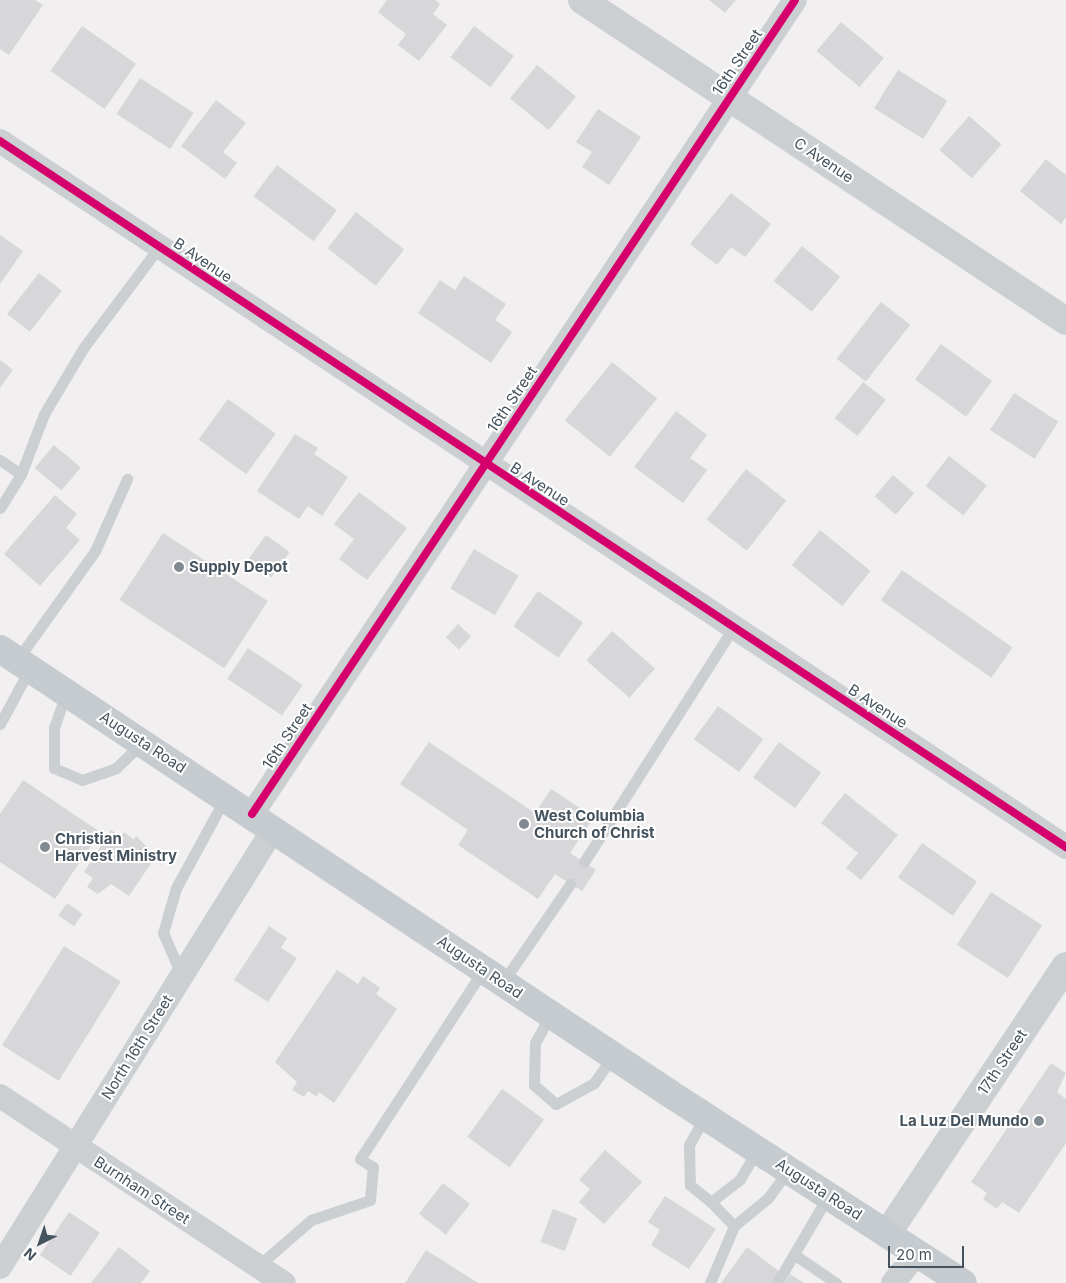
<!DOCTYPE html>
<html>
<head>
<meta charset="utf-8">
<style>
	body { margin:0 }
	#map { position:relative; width:1066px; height:1283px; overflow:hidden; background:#f1efef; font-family:Inter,sans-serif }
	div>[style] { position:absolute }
	.building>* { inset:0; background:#d7d7d9; transform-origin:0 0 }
	.service>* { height:11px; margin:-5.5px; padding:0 5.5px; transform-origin:5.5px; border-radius:5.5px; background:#cbcfd1 }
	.minor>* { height:24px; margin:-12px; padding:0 12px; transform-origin:12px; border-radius:12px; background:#cbcfd1 }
	.tertiary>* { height:28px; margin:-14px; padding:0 14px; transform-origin:14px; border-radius:14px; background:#cbcfd1 }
	.primary>* { height:28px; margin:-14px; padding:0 14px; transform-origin:14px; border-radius:14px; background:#c6cbcf }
	.cycleway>* { height:8px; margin:-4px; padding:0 4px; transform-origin:4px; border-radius:4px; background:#d6006c }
	.dots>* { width:14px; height:14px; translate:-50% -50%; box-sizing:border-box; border:2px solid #fff; border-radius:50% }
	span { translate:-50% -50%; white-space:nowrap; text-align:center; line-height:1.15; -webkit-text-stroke:4px #fff; paint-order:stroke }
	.street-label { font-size:15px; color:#45535e }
	.poi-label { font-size:15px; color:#45535e; font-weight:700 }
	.left { translate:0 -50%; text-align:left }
	.right { translate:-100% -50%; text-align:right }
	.north { position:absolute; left:15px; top:1218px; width:50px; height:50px; -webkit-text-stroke:4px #fff; paint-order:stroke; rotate:221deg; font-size:14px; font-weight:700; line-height:20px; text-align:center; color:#45535e }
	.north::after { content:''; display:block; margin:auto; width:18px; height:22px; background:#45535e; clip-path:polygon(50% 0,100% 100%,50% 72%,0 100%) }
	.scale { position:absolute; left:888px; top:1246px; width:76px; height:22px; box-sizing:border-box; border:2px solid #45535e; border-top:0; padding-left:6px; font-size:15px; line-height:18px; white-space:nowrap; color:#45535e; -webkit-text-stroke:4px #fff; paint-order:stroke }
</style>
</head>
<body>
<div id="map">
	<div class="building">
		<i style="clip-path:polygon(0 0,35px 0,43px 5px,9px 55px,0 49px)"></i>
		<i style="clip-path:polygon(387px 0,435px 0,440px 4px,433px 14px,447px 25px,419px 61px,398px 45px,406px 34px,378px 12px)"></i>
		<i style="clip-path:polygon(709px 0,736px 0,725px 13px)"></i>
		<i style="left:841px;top:22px;width:56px;height:38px;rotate:40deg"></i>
		<i style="left:82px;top:26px;width:66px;height:55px;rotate:35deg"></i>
		<i style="left:474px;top:26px;width:50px;height:39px;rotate:37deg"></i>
		<i style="left:537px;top:65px;width:50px;height:43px;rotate:39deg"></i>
		<i style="left:898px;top:70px;width:58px;height:45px;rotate:32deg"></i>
		<i style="left:140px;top:78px;width:64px;height:43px;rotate:33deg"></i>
		<i style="clip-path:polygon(216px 100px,246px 123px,223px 152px,237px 163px,225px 179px,181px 146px)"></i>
		<i style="clip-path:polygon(598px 109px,641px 137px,609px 185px,582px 167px,592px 152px,576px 142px)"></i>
		<i style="left:969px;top:116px;width:43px;height:45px;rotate:41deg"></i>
		<i style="clip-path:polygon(1046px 159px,1066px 175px,1066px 217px,1061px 224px,1020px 191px)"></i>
		<i style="left:277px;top:165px;width:75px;height:39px;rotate:37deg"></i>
		<i style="clip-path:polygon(731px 193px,771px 224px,745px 257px,731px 247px,717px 265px,690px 244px)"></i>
		<i style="left:356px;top:212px;width:61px;height:46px;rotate:38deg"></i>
		<i style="clip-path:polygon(0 235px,23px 251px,0 284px)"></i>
		<i style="left:802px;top:246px;width:49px;height:45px;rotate:39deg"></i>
		<i style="left:39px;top:273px;width:29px;height:52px;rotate:38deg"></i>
		<i style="clip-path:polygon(464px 276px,506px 304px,495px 320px,512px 332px,491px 363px,418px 313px,440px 280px,455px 290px)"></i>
		<i style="left:881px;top:302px;width:37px;height:72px;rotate:38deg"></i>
		<i style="left:941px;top:344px;width:63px;height:44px;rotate:36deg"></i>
		<i style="clip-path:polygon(0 360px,13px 370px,0 388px)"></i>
		<i style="left:612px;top:362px;width:58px;height:75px;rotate:39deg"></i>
		<i style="left:863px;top:382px;width:29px;height:46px;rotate:38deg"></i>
		<i style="left:1014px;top:393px;width:53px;height:44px;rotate:33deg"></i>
		<i style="left:228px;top:399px;width:59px;height:50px;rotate:36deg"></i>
		<i style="clip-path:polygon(676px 411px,707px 435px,690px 458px,707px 470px,683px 503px,634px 467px)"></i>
		<i style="clip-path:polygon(295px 434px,318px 448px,314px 454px,348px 477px,322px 516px,308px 506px,299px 519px,257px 491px)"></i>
		<i style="left:54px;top:445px;width:35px;height:30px;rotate:40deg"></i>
		<i style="left:949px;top:456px;width:48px;height:38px;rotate:38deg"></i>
		<i style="left:746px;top:469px;width:51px;height:64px;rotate:38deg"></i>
		<i style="left:893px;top:475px;width:28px;height:28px;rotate:41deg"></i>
		<i style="clip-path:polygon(359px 492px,407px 528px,367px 580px,339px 559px,354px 539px,334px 524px)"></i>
		<i style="clip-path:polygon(55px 495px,77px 514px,66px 528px,80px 540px,40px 586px,4px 554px)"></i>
		<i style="left:820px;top:530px;width:65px;height:45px;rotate:39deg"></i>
		<i style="left:163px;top:533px;width:125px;height:80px;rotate:33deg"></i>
		<i style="left:266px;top:535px;width:29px;height:31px;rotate:36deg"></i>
		<i style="left:474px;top:549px;width:52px;height:46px;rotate:31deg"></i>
		<i style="left:902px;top:570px;width:135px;height:37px;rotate:35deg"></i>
		<i style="left:538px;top:591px;width:55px;height:43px;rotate:35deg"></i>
		<i style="left:458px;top:624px;width:18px;height:18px;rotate:43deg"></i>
		<i style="left:612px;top:631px;width:57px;height:39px;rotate:41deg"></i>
		<i style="left:248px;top:648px;width:66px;height:37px;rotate:34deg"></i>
		<i style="left:718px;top:706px;width:56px;height:41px;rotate:36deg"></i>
		<i style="clip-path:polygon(429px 742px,535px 813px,551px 789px,594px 817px,570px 853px,596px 870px,582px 891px,555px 874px,538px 899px,458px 845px,468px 830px,400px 784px)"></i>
		<i style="left:779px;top:742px;width:52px;height:44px;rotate:36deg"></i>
		<i style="clip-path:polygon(23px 780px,100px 832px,55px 899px,0 862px,0 814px)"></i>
		<i style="clip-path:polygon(845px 793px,898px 835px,861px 880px,846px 868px,858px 853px,821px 823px)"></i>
		<i style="clip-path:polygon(111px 830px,121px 837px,124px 832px,134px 840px,136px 836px,156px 856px,129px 896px,111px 884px,98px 894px,87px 887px,93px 878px,84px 872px)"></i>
		<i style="left:922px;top:843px;width:67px;height:42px;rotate:35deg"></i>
		<i style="left:991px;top:892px;width:61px;height:63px;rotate:33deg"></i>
		<i style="left:67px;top:903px;width:19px;height:15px;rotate:35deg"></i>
		<i style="clip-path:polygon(269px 926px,287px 938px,281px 948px,297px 958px,268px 1002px,234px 980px)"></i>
		<i style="left:64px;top:946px;width:67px;height:117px;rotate:32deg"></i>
		<i style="clip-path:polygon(337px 970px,358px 984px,363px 976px,380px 988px,376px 994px,397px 1009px,334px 1103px,319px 1092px,317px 1097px,308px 1091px,304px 1097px,292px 1090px,297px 1082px,275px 1062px)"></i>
		<i style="clip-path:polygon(1051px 1063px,1066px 1073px,1057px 1092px,1066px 1099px,1066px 1143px,1019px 1213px,1002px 1202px,997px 1209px,983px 1199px,987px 1193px,971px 1182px)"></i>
		<i style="left:502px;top:1089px;width:52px;height:59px;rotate:36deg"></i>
		<i style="clip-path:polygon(605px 1150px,642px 1182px,604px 1224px,579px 1202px,590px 1189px,579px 1180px)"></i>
		<i style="left:443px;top:1183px;width:34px;height:39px;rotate:38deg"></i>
		<i style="clip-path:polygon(665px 1196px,716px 1229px,689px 1269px,651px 1245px,660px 1230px,648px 1222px)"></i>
		<i style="left:553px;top:1209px;width:26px;height:35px;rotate:21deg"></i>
		<i style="left:69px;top:1212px;width:37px;height:52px;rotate:34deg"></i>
		<i style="clip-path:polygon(119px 1247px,150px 1271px,141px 1283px,91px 1283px)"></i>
		<i style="clip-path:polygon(747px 1247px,780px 1272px,772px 1283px,721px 1283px)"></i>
		<i style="clip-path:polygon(426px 1250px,478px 1283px,405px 1283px)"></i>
		<i style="clip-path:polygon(790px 1274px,804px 1283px,785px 1283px)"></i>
	</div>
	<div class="service">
		<i style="left:0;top:460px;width:25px;rotate:34deg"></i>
		<i style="left:0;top:508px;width:40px;rotate:-58deg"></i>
		<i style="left:21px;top:474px;width:64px;rotate:-69deg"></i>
		<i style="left:44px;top:414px;width:78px;rotate:-59.2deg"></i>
		<i style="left:84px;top:347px;width:125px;rotate:-53.1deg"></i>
		<i style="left:17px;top:660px;width:134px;rotate:-54.4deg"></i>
		<i style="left:95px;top:551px;width:79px;rotate:-66deg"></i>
		<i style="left:66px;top:693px;width:36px;rotate:109deg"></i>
		<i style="left:54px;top:727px;width:41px;rotate:90deg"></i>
		<i style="left:54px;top:768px;width:30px;rotate:23deg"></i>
		<i style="left:82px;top:780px;width:36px;rotate:-19deg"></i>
		<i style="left:116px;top:768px;width:36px;rotate:-44deg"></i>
		<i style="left:0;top:724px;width:64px;rotate:-61.8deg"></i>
		<i style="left:584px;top:862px;width:277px;rotate:-57.5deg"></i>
		<i style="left:182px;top:976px;width:47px;rotate:-113.8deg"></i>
		<i style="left:163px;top:933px;width:47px;rotate:-73.9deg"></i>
		<i style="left:176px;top:888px;width:102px;rotate:-61.4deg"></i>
		<i style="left:503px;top:982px;width:119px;rotate:-55.6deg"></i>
		<i style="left:551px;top:1014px;width:33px;rotate:119deg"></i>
		<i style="left:535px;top:1043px;width:42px;rotate:91.4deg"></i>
		<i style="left:534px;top:1085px;width:29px;rotate:41deg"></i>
		<i style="left:556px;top:1104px;width:43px;rotate:-28.9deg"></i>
		<i style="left:594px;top:1083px;width:33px;rotate:-55deg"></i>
		<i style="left:705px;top:1116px;width:33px;rotate:119deg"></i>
		<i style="left:689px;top:1145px;width:40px;rotate:88.6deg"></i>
		<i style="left:690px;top:1185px;width:27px;rotate:39deg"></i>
		<i style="left:711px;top:1202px;width:37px;rotate:-38deg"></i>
		<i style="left:740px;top:1179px;width:35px;rotate:-59deg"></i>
		<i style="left:711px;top:1202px;width:33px;rotate:46deg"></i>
		<i style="left:734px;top:1226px;width:44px;rotate:-39.5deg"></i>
		<i style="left:768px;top:1198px;width:36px;rotate:-54deg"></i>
		<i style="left:795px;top:1255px;width:50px;rotate:34.3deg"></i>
		<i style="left:258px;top:1266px;width:70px;rotate:-41deg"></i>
		<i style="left:311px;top:1220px;width:62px;rotate:-18.7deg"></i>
		<i style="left:370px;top:1200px;width:33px;rotate:-85deg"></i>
		<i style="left:373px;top:1167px;width:15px;rotate:-148deg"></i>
		<i style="left:360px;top:1159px;width:227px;rotate:-56.9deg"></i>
		<i style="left:710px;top:1283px;width:62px;rotate:-67.2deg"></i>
		<i style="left:777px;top:1283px;width:101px;rotate:-59.6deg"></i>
	</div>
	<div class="minor">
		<i style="left:0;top:141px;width:1279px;rotate:33.52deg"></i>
		<i style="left:252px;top:814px;width:978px;rotate:-56.29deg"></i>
		<i style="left:0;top:1096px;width:340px;rotate:33.4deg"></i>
		<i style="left:0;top:1267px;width:517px;rotate:-58.03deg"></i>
		<i style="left:893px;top:1283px;width:38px;rotate:-51deg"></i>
	</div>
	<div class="tertiary">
		<i style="left:582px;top:0;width:581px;rotate:33.55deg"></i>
		<i style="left:887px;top:1234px;width:322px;rotate:-56.3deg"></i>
	</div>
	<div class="primary">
		<i style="left:0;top:649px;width:803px;rotate:33.57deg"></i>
		<i style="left:669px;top:1093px;width:350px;rotate:32.9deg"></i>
	</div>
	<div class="cycleway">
		<i style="left:0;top:141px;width:1279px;rotate:33.52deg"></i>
		<i style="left:252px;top:814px;width:978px;rotate:-56.29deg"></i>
	</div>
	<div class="dots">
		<i style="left:179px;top:567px;background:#818a91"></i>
		<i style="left:524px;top:824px;background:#818a91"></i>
		<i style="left:45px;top:847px;background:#818a91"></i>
		<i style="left:1039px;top:1121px;background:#818a91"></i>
	</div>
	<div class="street-label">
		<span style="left:737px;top:62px;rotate:-56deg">16th Street</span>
		<span style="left:824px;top:160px;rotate:34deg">C Avenue</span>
		<span style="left:203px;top:260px;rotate:34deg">B Avenue</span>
		<span style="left:512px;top:399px;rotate:-56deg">16th Street</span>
		<span style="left:540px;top:484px;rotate:33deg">B Avenue</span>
		<span style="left:878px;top:706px;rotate:33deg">B Avenue</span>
		<span style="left:287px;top:736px;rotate:-56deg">16th Street</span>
		<span style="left:143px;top:742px;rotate:33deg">Augusta Road</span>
		<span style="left:480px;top:967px;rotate:34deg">Augusta Road</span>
		<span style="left:137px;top:1047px;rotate:-58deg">North 16th Street</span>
		<span style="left:1002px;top:1062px;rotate:-56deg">17th Street</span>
		<span style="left:819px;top:1189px;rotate:33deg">Augusta Road</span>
		<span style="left:142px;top:1190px;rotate:33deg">Burnham Street</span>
	</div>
	<div class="poi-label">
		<span class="left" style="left:189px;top:567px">Supply Depot</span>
		<span class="left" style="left:534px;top:824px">West Columbia<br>Church of Christ</span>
		<span class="left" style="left:55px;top:847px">Christian<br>Harvest Ministry</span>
		<span class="right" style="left:1029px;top:1121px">La Luz Del Mundo</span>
	</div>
	<div class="north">N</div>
	<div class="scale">20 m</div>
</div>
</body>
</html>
